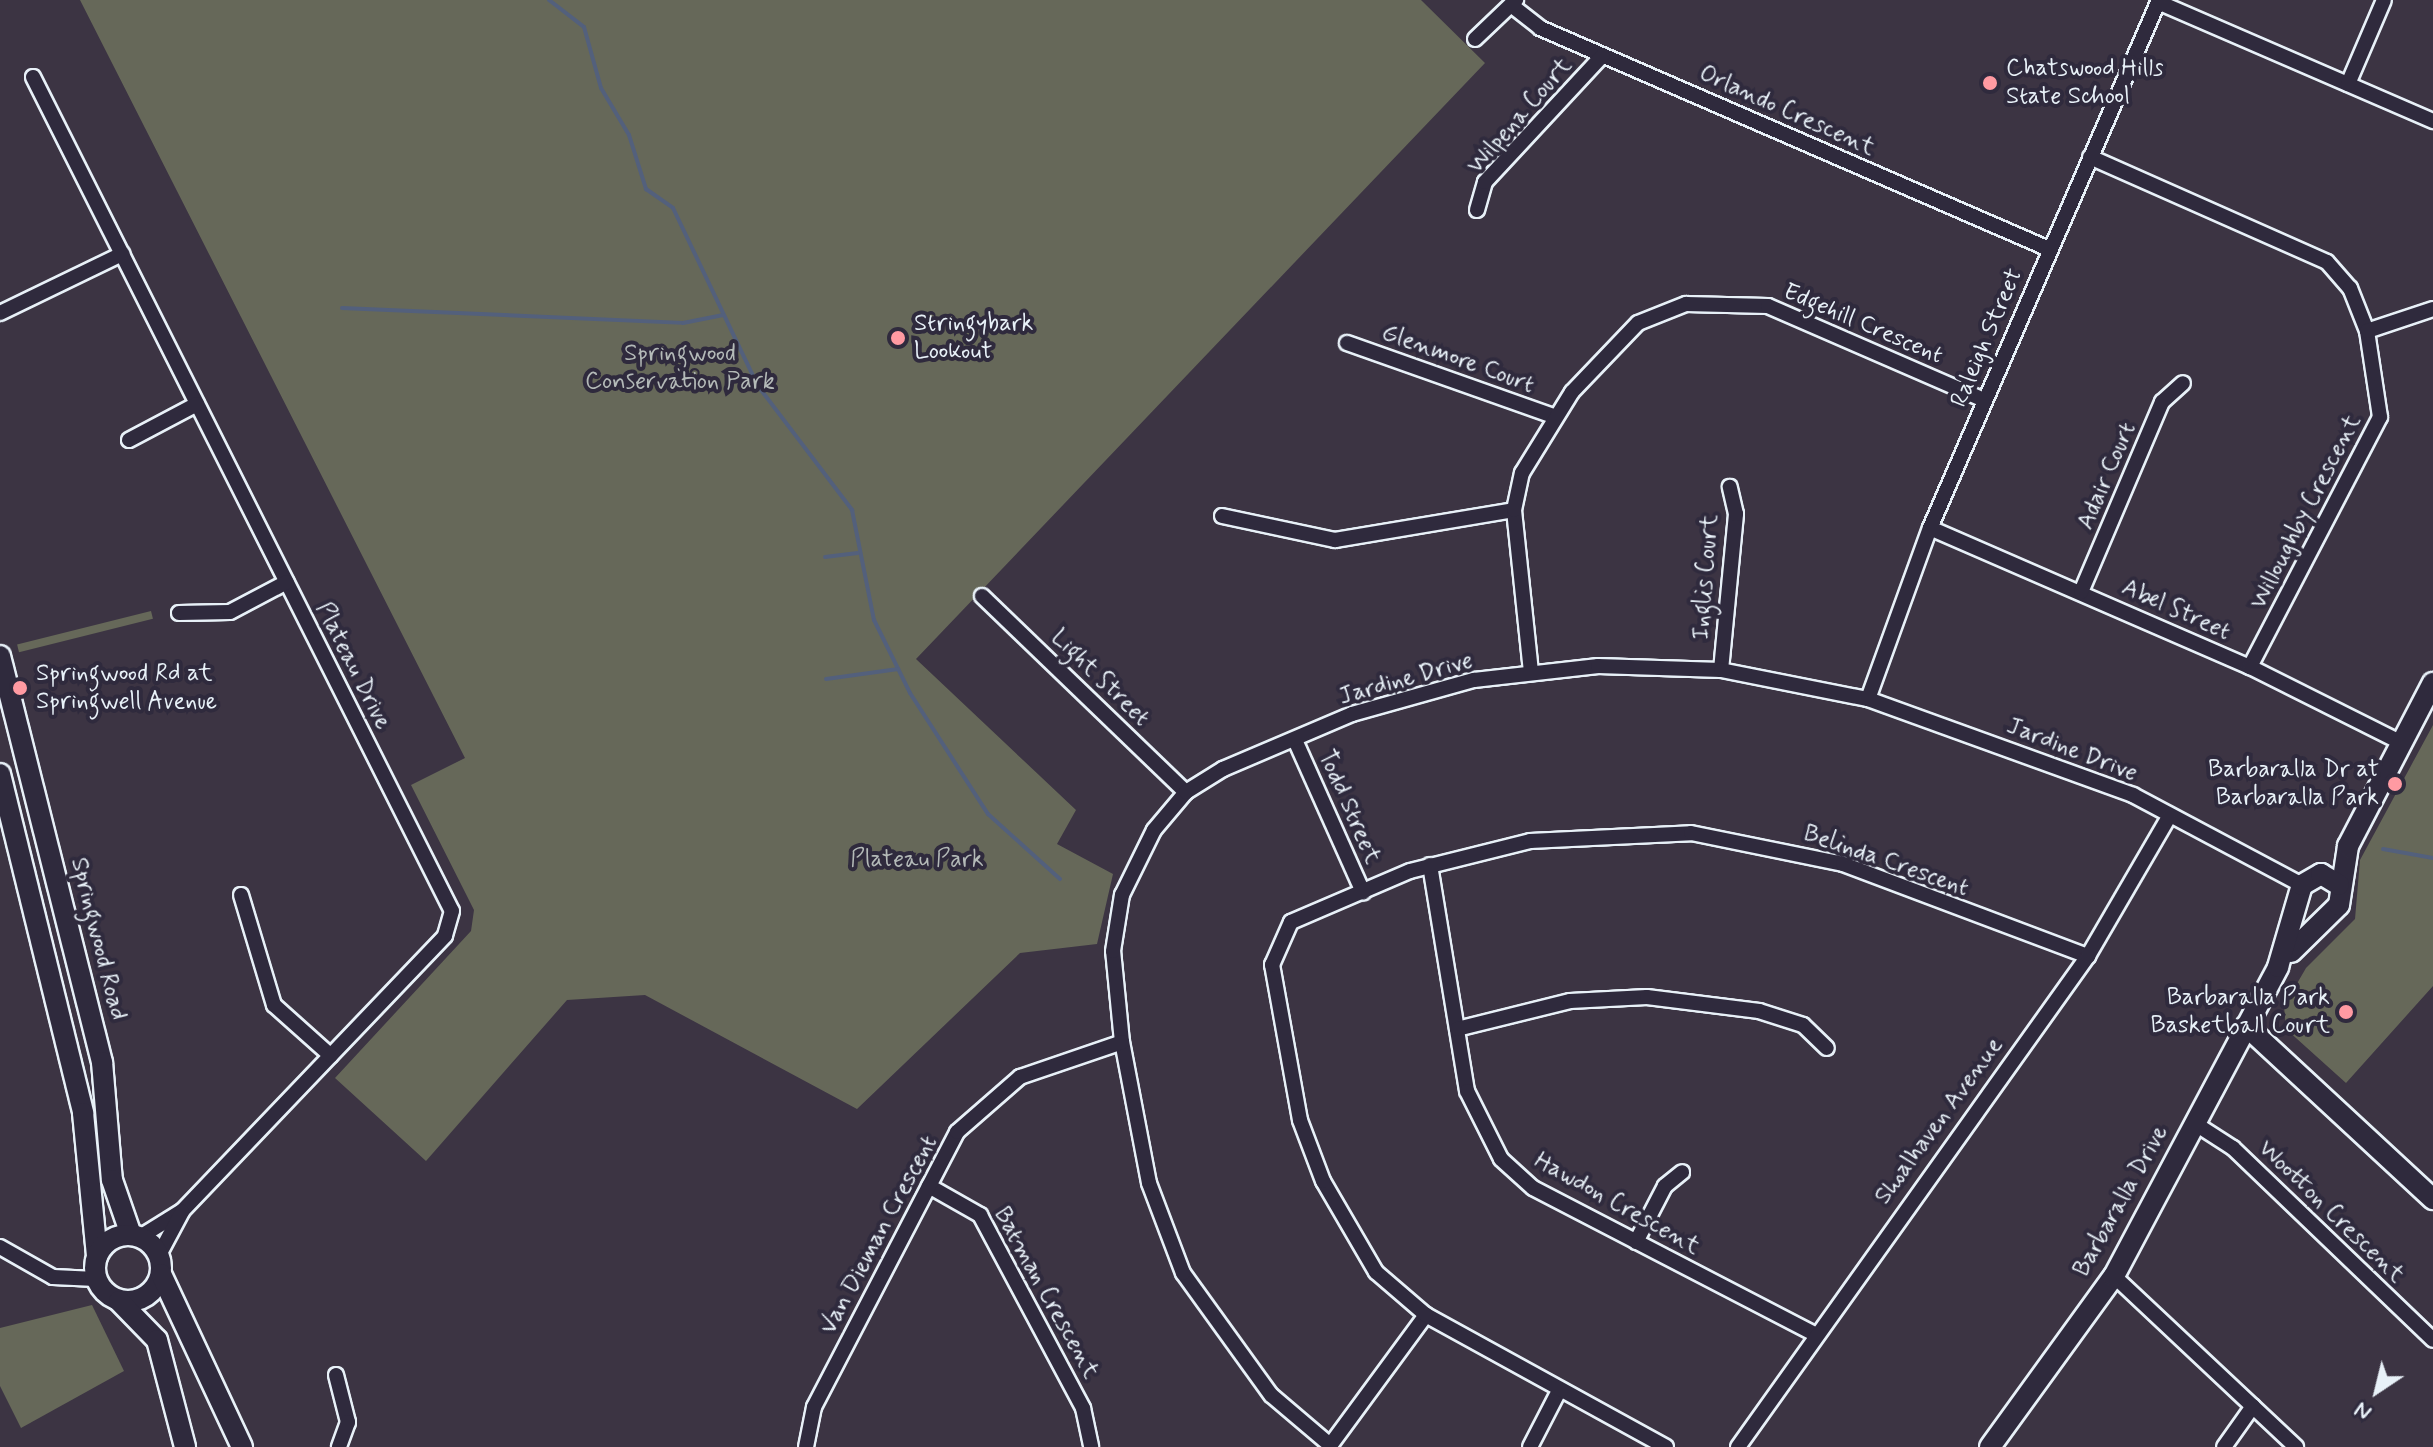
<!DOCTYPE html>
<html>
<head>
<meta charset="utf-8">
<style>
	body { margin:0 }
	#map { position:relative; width:2433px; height:1447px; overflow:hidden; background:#3c3443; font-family:Mynerve,sans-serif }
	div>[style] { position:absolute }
	.green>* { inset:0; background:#666859; transform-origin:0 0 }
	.stream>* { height:4px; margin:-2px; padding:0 2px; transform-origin:2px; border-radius:2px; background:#53607c }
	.roads { filter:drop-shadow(2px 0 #e8f1f8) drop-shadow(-2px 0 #e8f1f8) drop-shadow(0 2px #e8f1f8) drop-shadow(0 -2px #e8f1f8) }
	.street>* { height:14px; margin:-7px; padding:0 7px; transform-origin:7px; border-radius:7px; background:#2f2a3d }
	.secondary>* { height:20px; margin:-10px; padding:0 10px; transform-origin:10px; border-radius:10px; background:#2f2a3d }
	.secondary>.ring { margin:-10px; padding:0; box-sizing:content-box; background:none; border:20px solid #2f2a3d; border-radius:50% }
	.dots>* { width:22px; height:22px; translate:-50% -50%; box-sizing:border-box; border:4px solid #2f2a3d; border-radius:50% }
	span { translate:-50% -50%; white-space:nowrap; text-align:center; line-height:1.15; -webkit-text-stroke:8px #2f2a3d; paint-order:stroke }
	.poi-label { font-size:24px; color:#e8f1f8 }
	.left { translate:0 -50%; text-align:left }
	.right { translate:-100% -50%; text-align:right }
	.street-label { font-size:24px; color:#e8f1f8 }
	.park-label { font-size:24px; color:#b4bab8 }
	.north { position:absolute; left:2337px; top:1351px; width:80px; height:80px; -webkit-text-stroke:6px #2f2a3d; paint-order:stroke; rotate:215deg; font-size:22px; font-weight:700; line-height:32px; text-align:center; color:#e8f1f8 }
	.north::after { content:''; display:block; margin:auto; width:28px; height:36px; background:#e8f1f8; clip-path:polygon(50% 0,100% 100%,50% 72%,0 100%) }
</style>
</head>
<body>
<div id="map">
	<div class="green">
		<i style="clip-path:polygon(80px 0,1421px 0,1485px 63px,916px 659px,1076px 810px,1057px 844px,1113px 874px,1097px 944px,1020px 953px,857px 1109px,645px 995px,567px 1000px,426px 1161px,335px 1078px,471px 931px,474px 910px,411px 785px,465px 758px)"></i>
		<i style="left:151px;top:611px;width:8px;height:138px;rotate:76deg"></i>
		<i style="clip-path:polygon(2433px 725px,2433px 986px,2346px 1083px,2286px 1029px,2284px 1006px,2306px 968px,2355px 919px,2360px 860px)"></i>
		<i style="clip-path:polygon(92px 1305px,124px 1371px,21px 1428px,0 1386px,0 1328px)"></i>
	</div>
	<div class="stream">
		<i style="left:549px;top:0;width:44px;rotate:37.6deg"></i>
		<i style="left:584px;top:27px;width:63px;rotate:74.4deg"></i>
		<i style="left:601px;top:88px;width:55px;rotate:59.2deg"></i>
		<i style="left:629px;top:135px;width:57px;rotate:72.5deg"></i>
		<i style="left:646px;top:189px;width:33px;rotate:35deg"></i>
		<i style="left:673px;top:208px;width:197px;rotate:64.5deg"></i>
		<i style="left:758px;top:386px;width:156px;rotate:52.8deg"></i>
		<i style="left:852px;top:510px;width:112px;rotate:78.7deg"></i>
		<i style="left:874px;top:620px;width:81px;rotate:63.7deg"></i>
		<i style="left:910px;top:693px;width:144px;rotate:57.2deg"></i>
		<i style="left:988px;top:814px;width:97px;rotate:42.1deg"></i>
		<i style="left:342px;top:308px;width:341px;rotate:2.5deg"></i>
		<i style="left:683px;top:323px;width:41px;rotate:-11.3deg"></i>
		<i style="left:825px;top:557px;width:33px;rotate:-7deg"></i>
		<i style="left:826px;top:679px;width:73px;rotate:-7.9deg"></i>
		<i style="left:2383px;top:849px;width:51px;rotate:10.2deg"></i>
	</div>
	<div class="roads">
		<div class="street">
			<i style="left:2158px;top:2px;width:300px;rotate:23.4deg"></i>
			<i style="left:1511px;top:5px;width:37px;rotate:38deg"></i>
			<i style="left:1540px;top:28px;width:555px;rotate:23.47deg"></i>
			<i style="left:1475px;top:39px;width:57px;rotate:-43.6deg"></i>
			<i style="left:33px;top:77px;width:933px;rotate:63.33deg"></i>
			<i style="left:452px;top:911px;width:26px;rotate:106deg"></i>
			<i style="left:445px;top:936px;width:381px;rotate:133.7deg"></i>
			<i style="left:182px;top:1211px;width:49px;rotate:148.2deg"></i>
			<i style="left:2348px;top:84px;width:91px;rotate:-66.8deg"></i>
			<i style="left:2090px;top:157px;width:259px;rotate:23.9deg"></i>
			<i style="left:2327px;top:262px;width:35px;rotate:49deg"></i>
			<i style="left:2350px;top:288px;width:46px;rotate:68.4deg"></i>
			<i style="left:2367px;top:331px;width:87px;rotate:81.4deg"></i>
			<i style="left:2380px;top:417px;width:282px;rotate:117.5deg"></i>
			<i style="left:1477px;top:210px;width:29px;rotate:-74deg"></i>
			<i style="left:1485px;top:182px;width:173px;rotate:-47.1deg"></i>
			<i style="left:0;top:313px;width:136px;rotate:-25.8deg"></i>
			<i style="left:2367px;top:331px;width:70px;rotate:-18.4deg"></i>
			<i style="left:1347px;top:343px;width:219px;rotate:19.5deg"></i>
			<i style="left:129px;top:440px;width:77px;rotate:-27.9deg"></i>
			<i style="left:1222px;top:516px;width:116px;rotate:12deg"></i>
			<i style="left:1335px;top:540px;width:181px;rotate:-9.5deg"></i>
			<i style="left:1930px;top:528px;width:349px;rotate:23.5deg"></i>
			<i style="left:2250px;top:667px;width:168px;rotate:26.6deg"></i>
			<i style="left:2081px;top:592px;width:207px;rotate:-66.9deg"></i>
			<i style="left:2162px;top:402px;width:28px;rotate:-42deg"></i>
			<i style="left:982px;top:596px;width:283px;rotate:43.9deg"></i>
			<i style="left:179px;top:613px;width:51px;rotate:-1.1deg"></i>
			<i style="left:230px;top:612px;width:64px;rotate:-27.8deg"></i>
			<i style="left:1721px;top:670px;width:157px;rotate:-84.5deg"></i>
			<i style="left:1736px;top:514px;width:28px;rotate:-103deg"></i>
			<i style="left:1531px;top:672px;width:163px;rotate:-96deg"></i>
			<i style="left:1514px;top:510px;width:38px;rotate:-78deg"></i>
			<i style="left:1522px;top:473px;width:95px;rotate:-58.3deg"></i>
			<i style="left:1572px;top:392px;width:95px;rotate:-46.3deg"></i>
			<i style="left:1638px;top:323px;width:52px;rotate:-21.6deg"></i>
			<i style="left:1686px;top:304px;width:82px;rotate:1.4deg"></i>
			<i style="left:1768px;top:306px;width:236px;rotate:23.5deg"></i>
			<i style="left:1868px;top:699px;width:182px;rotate:-70.1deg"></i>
			<i style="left:1930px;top:528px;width:576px;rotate:-66.55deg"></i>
			<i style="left:1295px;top:740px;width:167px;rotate:65.9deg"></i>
			<i style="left:1430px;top:865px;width:229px;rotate:80.7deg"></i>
			<i style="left:1467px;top:1091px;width:76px;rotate:63.4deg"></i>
			<i style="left:1501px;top:1159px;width:43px;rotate:42.2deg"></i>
			<i style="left:1533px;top:1188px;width:318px;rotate:27.4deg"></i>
			<i style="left:241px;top:895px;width:115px;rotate:73.3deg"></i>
			<i style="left:274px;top:1005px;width:76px;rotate:41.8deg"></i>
			<i style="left:1457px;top:1029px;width:116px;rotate:-13.9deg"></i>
			<i style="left:1570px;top:1001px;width:77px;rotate:-3deg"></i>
			<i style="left:1647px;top:997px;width:113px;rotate:7.1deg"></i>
			<i style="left:1759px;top:1011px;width:46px;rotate:17.7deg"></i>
			<i style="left:1803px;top:1025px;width:33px;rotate:44deg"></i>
			<i style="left:2194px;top:1123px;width:46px;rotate:32.7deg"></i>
			<i style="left:2233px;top:1148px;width:277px;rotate:43.8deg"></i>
			<i style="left:929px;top:1186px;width:59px;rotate:29.6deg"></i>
			<i style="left:980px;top:1215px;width:219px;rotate:61.9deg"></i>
			<i style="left:1083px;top:1408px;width:40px;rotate:78deg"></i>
			<i style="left:1636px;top:1242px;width:63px;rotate:-62.6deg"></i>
			<i style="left:1665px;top:1186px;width:22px;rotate:-39deg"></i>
			<i style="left:0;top:1247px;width:61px;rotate:29.5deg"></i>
			<i style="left:53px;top:1277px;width:43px;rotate:2.7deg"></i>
			<i style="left:159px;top:1255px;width:49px;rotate:-61.9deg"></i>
			<i style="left:2114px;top:1276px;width:250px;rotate:43.2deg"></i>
			<i style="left:336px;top:1375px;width:49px;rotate:75.7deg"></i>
			<i style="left:348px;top:1422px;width:27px;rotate:110deg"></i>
			<i style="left:1330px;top:1445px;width:77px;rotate:-139.7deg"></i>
			<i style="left:1271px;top:1395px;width:150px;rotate:-125.8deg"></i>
			<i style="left:1183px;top:1273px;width:96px;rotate:-110.7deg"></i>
			<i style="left:1149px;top:1183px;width:144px;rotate:-100.8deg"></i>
			<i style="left:1122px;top:1042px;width:91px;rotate:-95.6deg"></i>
			<i style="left:1113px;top:951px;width:57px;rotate:-80.9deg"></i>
			<i style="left:1122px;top:895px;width:72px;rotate:-63.8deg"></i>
			<i style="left:1154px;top:830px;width:50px;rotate:-49.9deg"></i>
			<i style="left:1186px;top:792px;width:44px;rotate:-31.9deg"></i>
			<i style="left:1223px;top:769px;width:140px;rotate:-23.1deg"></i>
			<i style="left:1352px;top:714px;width:127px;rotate:-15.6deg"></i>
			<i style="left:1474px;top:680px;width:125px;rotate:-6.4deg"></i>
			<i style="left:1598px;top:666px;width:123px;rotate:1.9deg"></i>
			<i style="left:1721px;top:670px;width:150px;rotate:11.2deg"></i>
			<i style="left:1868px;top:699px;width:282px;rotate:19.9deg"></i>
			<i style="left:2133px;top:795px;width:191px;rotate:28deg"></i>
			<i style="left:806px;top:1447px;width:41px;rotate:-78.7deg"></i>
			<i style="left:814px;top:1407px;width:310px;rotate:-62.5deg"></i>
			<i style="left:957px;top:1132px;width:84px;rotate:-41.1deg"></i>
			<i style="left:1020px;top:1077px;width:108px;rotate:-18.9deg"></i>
			<i style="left:1329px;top:1447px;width:164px;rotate:-53.7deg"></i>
			<i style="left:1530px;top:1447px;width:65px;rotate:-62.7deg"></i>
			<i style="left:1666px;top:1447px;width:274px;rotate:-151.2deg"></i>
			<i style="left:1426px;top:1315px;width:66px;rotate:-139.3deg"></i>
			<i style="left:1376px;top:1272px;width:105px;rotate:-120.2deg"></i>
			<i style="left:1323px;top:1181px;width:65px;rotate:-110.7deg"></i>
			<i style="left:1300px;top:1120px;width:158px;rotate:-100.2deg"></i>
			<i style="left:1272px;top:965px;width:47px;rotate:-66.2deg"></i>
			<i style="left:1291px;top:922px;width:129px;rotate:-23.2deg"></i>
			<i style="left:1410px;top:871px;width:124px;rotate:-14deg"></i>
			<i style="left:1530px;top:841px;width:161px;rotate:-2.8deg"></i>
			<i style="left:1691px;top:833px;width:155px;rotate:11.5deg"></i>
			<i style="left:1843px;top:864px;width:262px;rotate:20.6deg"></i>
			<i style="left:1738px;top:1447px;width:603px;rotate:-54.52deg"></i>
			<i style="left:2088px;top:956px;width:161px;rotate:-59.8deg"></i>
			<i style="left:2224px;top:1447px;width:50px;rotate:-54.7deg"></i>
		</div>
		<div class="secondary">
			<i style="left:0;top:656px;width:419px;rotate:75.9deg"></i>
			<i style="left:102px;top:1062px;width:118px;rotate:85.2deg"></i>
			<i style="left:112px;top:1180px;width:58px;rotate:70.9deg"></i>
			<i style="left:0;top:774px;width:349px;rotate:76.2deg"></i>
			<i style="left:83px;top:1113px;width:144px;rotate:84.4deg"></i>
			<i style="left:2291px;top:952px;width:67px;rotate:-44.4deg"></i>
			<i style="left:2339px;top:905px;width:60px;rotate:-81.3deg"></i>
			<i style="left:2348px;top:846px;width:184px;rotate:-62.5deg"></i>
			<i style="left:2246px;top:1026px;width:255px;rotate:42.8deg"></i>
			<i class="ring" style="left:95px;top:1235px;width:46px;height:46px"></i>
			<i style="left:161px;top:1274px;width:191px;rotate:64.9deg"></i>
			<i style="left:119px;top:1301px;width:54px;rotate:45.7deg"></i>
			<i style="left:157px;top:1340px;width:111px;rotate:75.3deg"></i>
			<i style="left:1990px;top:1447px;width:211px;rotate:-54.1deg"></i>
			<i style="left:2114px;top:1276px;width:350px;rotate:-62deg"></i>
			<i style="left:2278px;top:967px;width:85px;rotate:-73.7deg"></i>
			<i style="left:2302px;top:885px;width:22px;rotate:-30deg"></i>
			<i style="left:2321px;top:874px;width:21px;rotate:31deg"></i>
		</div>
	</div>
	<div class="dots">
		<i style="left:1990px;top:83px;background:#ff9aa2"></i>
		<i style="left:898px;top:338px;background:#ff9aa2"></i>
		<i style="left:20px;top:688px;background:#ff9aa2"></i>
		<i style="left:2395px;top:784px;background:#ff9aa2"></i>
		<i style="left:2346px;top:1012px;background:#ff9aa2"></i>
	</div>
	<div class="poi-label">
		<span class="left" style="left:2006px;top:83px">Chatswood Hills<br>State School</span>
		<span class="left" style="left:914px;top:338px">Stringybark<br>Lookout</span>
		<span class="left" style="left:36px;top:688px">Springwood Rd at<br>Springwell Avenue</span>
		<span class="right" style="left:2379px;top:784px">Barbaralla Dr at<br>Barbaralla Park</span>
		<span class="right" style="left:2330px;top:1012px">Barbaralla Park<br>Basketball Court</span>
	</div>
	<div class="street-label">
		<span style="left:1787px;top:111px;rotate:24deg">Orlando Crescent</span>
		<span style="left:1520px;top:116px;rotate:-49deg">Wilpena Court</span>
		<span style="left:1863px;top:324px;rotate:23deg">Edgehill Crescent</span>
		<span style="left:1987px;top:338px;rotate:-67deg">Raleigh Street</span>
		<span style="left:1458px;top:359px;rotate:20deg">Glenmore Court</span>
		<span style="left:2107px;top:476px;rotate:-67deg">Adair Court</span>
		<span style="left:2306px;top:512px;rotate:-63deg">Willoughby Crescent</span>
		<span style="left:1706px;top:577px;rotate:-86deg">Inglis Court</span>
		<span style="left:2176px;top:610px;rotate:24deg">Abel Street</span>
		<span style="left:353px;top:666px;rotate:63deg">Plateau Drive</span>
		<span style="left:1100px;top:678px;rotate:44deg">Light Street</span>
		<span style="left:1406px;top:679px;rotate:-16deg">Jardine Drive</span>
		<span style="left:2072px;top:750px;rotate:21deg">Jardine Drive</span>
		<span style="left:1349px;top:807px;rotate:66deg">Todd Street</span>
		<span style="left:1886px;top:861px;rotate:19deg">Belinda Crescent</span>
		<span style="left:98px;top:939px;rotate:76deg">Springwood Road</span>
		<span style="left:1939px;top:1121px;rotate:-54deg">Shoalhaven Avenue</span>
		<span style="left:2121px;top:1201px;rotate:-61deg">Barbaralla Drive</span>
		<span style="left:1617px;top:1204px;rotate:29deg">Hawdon Crescent</span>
		<span style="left:2331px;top:1212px;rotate:44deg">Wootton Crescent</span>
		<span style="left:879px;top:1235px;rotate:-62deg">Van Dieman Crescent</span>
		<span style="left:1046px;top:1293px;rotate:61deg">Batman Crescent</span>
	</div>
	<div class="park-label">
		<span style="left:680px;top:368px">Springwood<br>Conservation Park</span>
		<span style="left:917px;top:860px">Plateau Park</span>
	</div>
	<div class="north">N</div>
</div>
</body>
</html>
